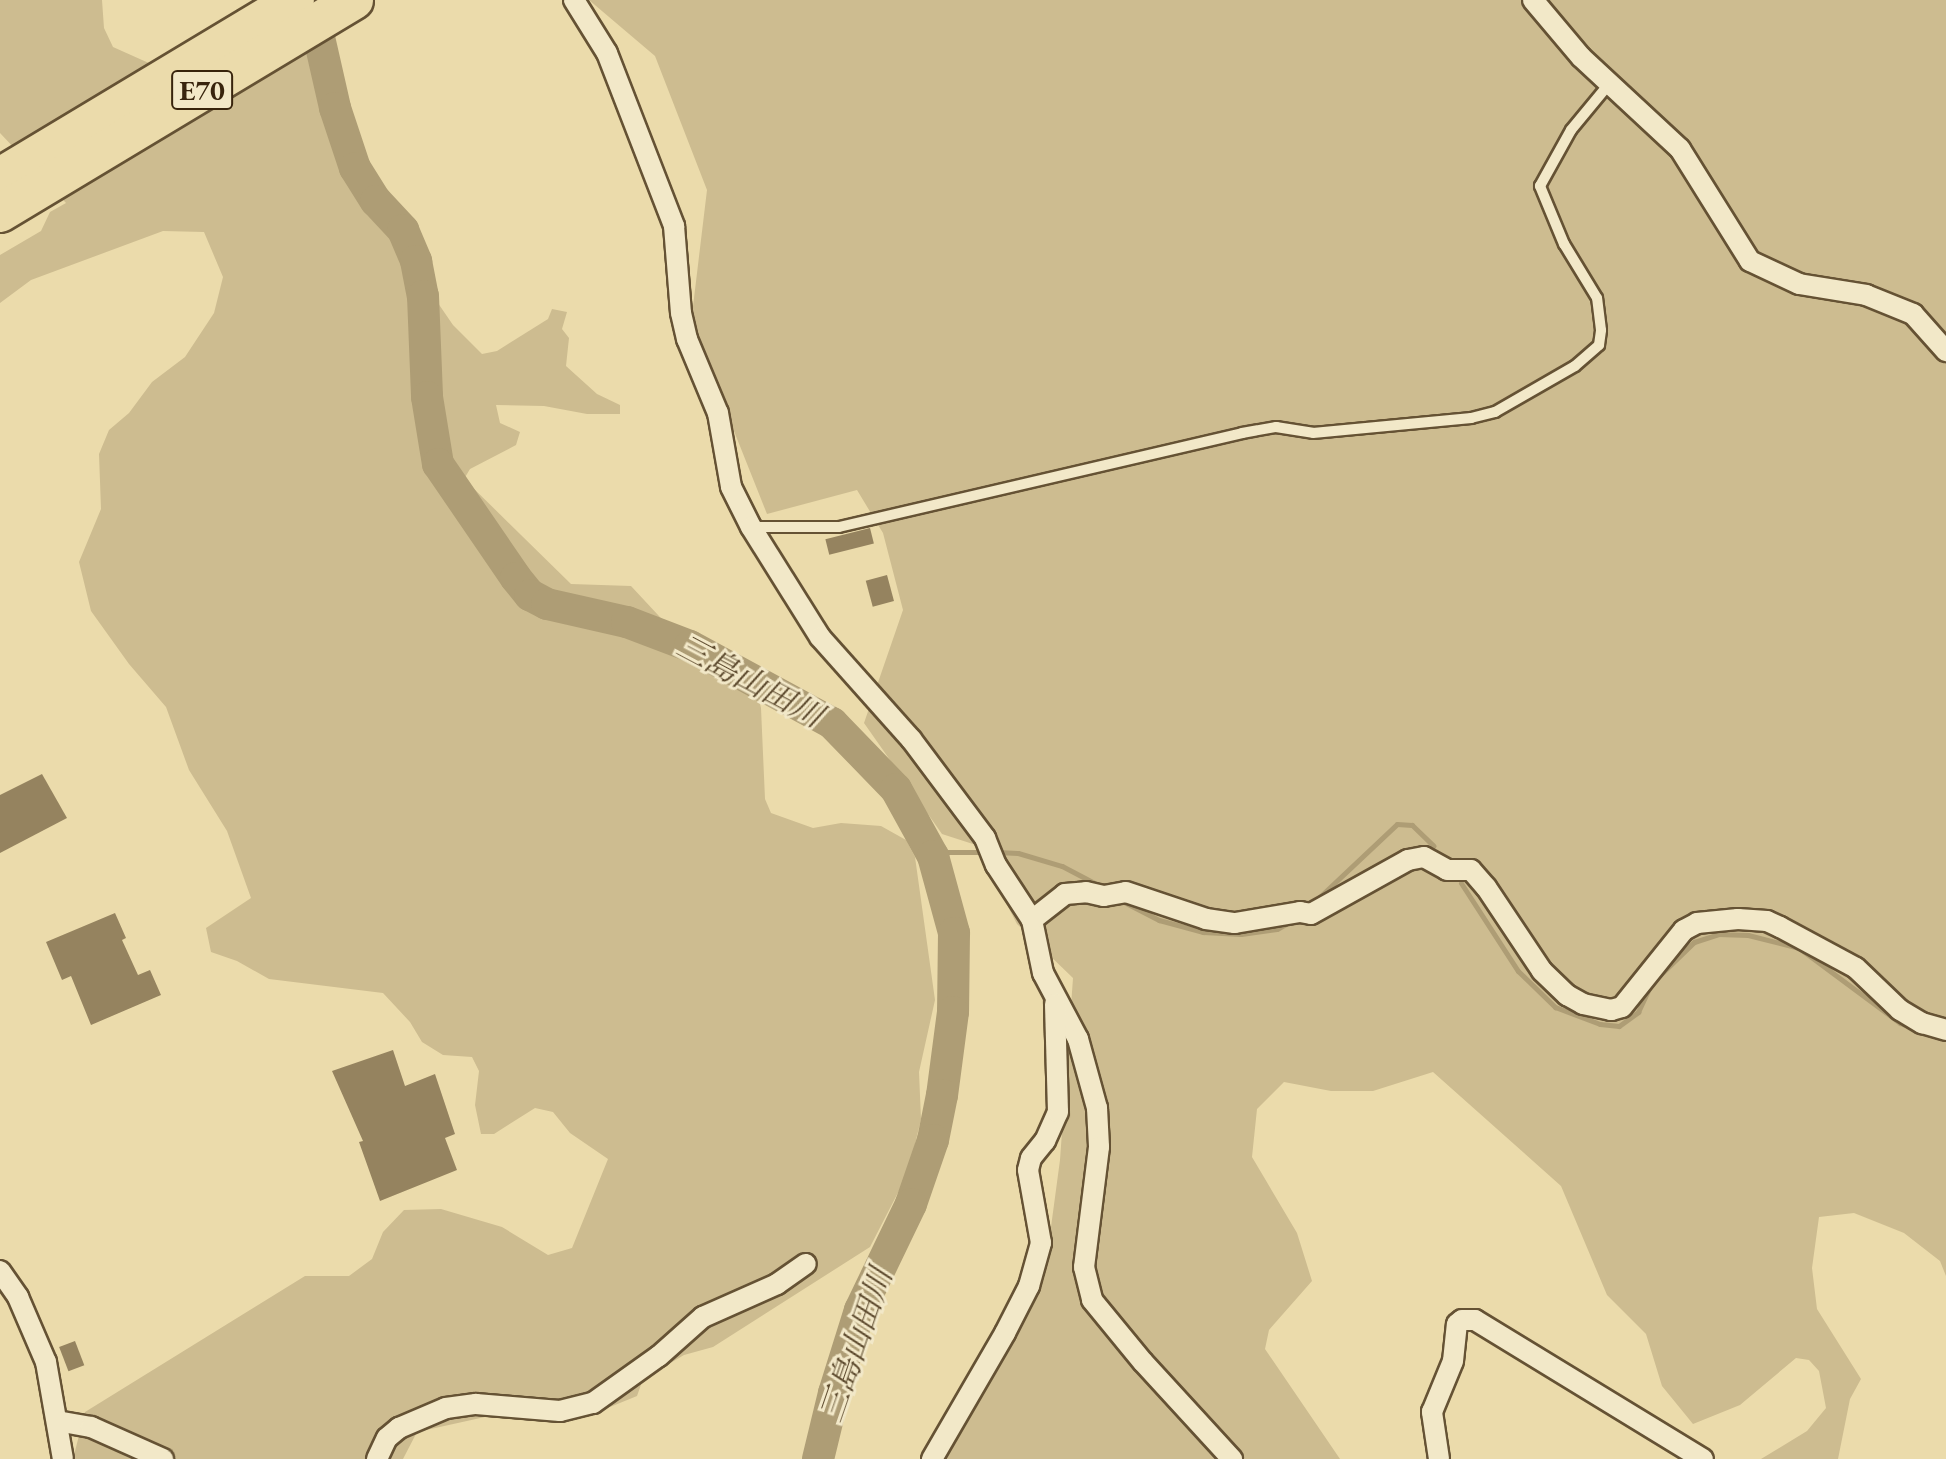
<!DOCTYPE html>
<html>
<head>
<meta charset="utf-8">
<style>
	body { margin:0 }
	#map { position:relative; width:1946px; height:1459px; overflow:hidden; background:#ebdbab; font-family:"EB Garamond","Noto Serif JP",serif }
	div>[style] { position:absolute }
	.green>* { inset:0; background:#cdbc90 }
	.stream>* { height:5px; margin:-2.5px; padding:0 2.5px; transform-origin:2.5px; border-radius:2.5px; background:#ae9d75 }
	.river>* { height:32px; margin:-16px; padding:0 16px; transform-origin:16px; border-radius:16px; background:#ae9d75 }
	.building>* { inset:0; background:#95835f; transform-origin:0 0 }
	.roads { filter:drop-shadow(2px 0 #655234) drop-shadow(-2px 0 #655234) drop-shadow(0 2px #655234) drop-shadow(0 -2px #655234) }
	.service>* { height:10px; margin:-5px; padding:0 5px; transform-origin:5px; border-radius:5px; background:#f2e8c8 }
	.minor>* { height:20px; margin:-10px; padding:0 10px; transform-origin:10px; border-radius:10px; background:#f2e8c8 }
	.motorway>* { height:38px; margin:-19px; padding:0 19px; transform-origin:19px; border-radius:19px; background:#ebdbab }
	span { translate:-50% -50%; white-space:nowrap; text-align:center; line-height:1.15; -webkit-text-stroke:6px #f2e8c8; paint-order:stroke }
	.shield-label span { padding:2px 6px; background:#f2e8c8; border:2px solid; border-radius:6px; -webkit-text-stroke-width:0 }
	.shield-label { font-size:28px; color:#38240d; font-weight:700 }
	.water-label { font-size:32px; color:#5b482c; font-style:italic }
</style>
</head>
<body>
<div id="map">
	<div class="green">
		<i style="clip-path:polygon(0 0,102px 0,104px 28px,113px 47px,151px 64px,252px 75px,288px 55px,308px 53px,317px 93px,340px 129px,385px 226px,453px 325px,482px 354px,497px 351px,548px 319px,552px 309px,567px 312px,562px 329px,569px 338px,566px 366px,597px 394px,620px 405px,620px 414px,587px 414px,544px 406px,496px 405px,500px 423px,520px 432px,516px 445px,470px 469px,464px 479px,571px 584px,631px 586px,699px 659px,757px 691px,761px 708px,765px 799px,771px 813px,813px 828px,841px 823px,881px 826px,906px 840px,915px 857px,935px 1000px,919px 1072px,921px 1119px,912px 1157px,905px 1179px,870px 1247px,713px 1347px,684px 1355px,643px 1379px,637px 1396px,610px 1407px,494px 1415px,417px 1432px,403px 1459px,73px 1459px,85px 1412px,305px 1276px,349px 1276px,372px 1259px,383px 1232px,404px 1210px,441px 1209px,502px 1227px,548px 1255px,572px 1248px,608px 1159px,570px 1133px,553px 1112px,535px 1108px,494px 1134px,481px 1134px,475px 1105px,479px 1071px,472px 1057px,443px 1055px,422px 1042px,410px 1022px,383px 993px,269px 979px,237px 961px,211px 952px,206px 928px,251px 898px,227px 831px,189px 770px,166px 707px,129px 664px,91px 611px,79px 562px,101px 509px,99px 454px,109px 430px,129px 413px,152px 382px,185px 357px,214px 313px,223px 277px,204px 232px,163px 231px,31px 280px,0 303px,0 255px,41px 231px,50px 212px,66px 203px,0 133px)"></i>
		<i style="clip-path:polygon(589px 0,1946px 0,1946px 1276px,1940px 1261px,1904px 1233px,1854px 1213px,1819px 1217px,1812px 1268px,1817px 1309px,1861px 1379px,1850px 1399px,1838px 1459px,1761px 1459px,1807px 1431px,1826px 1408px,1819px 1371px,1809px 1360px,1796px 1358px,1740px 1405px,1693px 1424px,1662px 1386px,1646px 1334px,1607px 1295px,1561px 1186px,1433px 1072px,1373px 1091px,1331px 1091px,1284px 1082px,1257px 1109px,1252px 1157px,1297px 1233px,1312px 1281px,1269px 1330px,1265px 1349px,1340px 1459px,939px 1459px,1044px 1279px,1060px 1160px,1073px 978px,1017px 924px,976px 845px,942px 834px,864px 723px,903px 610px,883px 533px,857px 490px,767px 514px,691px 323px,707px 190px,655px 56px)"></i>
	</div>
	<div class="stream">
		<i style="left:931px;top:852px;width:52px"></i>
		<i style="left:997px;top:852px;width:21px;rotate:3deg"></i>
		<i style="left:1018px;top:853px;width:46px;rotate:16.5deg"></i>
		<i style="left:1062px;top:866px;width:43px;rotate:27.8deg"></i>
		<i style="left:1461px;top:883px;width:105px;rotate:57.1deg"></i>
		<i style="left:1518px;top:971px;width:52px;rotate:44.2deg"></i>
		<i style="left:1555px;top:1007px;width:48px;rotate:20.7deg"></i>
		<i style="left:1600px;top:1024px;width:19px;rotate:6deg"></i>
		<i style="left:1619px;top:1026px;width:24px;rotate:-36deg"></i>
		<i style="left:1638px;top:1012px;width:29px;rotate:-65deg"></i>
		<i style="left:1122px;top:901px;width:42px;rotate:27.2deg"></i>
		<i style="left:1159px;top:920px;width:46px;rotate:15.3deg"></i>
		<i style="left:1203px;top:932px;width:38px;rotate:3deg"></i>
		<i style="left:1241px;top:934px;width:36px;rotate:-8deg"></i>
		<i style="left:1277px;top:929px;width:16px;rotate:-30deg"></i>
		<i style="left:1311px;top:905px;width:118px;rotate:-43.3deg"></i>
		<i style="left:1397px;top:824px;width:15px;rotate:4deg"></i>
		<i style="left:1412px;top:825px;width:30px;rotate:44deg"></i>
		<i style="left:1659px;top:976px;width:49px;rotate:-44.2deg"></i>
		<i style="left:1694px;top:942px;width:25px;rotate:-18deg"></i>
		<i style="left:1718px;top:934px;width:30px;rotate:2deg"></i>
		<i style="left:1748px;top:935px;width:53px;rotate:14.3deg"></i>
		<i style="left:1799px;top:948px;width:126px;rotate:36.6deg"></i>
		<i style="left:1900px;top:1023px;width:16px;rotate:22deg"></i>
	</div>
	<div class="river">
		<i style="left:311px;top:2px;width:109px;rotate:77.2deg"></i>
		<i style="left:335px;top:108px;width:63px;rotate:71.6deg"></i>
		<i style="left:355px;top:168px;width:39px;rotate:58deg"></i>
		<i style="left:376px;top:201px;width:40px;rotate:47deg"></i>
		<i style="left:403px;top:230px;width:34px;rotate:67deg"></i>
		<i style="left:416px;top:261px;width:36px;rotate:79deg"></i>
		<i style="left:423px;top:296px;width:101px;rotate:87.7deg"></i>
		<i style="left:427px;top:397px;width:68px;rotate:80.7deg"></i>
		<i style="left:438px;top:464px;width:138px;rotate:55.6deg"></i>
		<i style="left:516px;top:578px;width:22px;rotate:51deg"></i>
		<i style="left:530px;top:595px;width:19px;rotate:28deg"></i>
		<i style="left:547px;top:604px;width:82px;rotate:12.7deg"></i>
		<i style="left:627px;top:622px;width:67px;rotate:20.9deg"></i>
		<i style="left:690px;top:646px;width:162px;rotate:28.5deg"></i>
		<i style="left:832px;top:723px;width:92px;rotate:45.9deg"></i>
		<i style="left:896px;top:789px;width:77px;rotate:61.1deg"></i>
		<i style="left:933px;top:856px;width:80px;rotate:74.7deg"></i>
		<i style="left:954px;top:933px;width:79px;rotate:90.7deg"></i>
		<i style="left:953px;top:1012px;width:84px;rotate:97.5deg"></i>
		<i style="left:942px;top:1095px;width:46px;rotate:101.3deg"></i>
		<i style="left:933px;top:1140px;width:68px;rotate:109deg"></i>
		<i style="left:911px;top:1204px;width:118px;rotate:115.7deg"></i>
		<i style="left:860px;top:1310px;width:87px;rotate:107.4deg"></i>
		<i style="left:834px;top:1393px;width:68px;rotate:103.6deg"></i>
	</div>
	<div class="building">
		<i style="left:870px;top:528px;width:16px;height:46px;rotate:76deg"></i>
		<i style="left:887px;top:575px;width:27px;height:22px;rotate:75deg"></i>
		<i style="clip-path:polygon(42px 774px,67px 818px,0 853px,0 795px)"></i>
		<i style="clip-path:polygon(115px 913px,126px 938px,122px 940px,138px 975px,150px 970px,161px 995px,91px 1025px,71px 976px,62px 980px,46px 942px)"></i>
		<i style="clip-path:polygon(393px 1050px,405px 1086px,435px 1074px,455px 1134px,445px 1138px,457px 1170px,380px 1201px,359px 1142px,363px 1141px,332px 1071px)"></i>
		<i style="left:75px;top:1341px;width:26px;height:17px;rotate:69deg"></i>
	</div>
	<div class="roads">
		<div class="service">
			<i style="left:751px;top:527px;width:88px"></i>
			<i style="left:839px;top:527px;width:414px;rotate:-13.1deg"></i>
			<i style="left:1242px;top:433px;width:35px;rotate:-10deg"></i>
			<i style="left:1276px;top:427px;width:37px;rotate:9deg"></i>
			<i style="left:1313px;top:433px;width:159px;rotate:-5.4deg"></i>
			<i style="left:1471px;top:418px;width:25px;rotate:-14deg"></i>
			<i style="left:1495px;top:412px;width:92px;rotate:-29.9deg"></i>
			<i style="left:1575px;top:366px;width:32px;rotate:-41deg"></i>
			<i style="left:1599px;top:345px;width:15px;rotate:-82deg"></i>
			<i style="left:1601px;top:330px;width:32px;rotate:-97deg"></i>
			<i style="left:1597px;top:298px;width:63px;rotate:-121.4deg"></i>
			<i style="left:1564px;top:244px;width:63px;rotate:-112.5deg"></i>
			<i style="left:1540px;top:186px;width:64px;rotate:-61deg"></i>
			<i style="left:1571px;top:130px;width:60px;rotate:-50.4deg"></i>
		</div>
		<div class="minor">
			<i style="left:574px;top:0;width:62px;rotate:58.1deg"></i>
			<i style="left:607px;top:53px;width:186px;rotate:68.8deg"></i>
			<i style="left:674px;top:226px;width:87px;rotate:85.4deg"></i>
			<i style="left:681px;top:313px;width:27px;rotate:77deg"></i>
			<i style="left:687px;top:339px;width:80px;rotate:67.3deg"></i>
			<i style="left:718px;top:413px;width:75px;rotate:80deg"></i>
			<i style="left:731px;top:487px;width:45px;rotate:63.4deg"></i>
			<i style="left:751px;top:527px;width:130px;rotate:57.9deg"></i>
			<i style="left:820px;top:637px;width:137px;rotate:48.3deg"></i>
			<i style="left:911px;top:739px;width:124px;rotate:53.2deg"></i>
			<i style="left:985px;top:838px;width:29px;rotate:68deg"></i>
			<i style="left:996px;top:865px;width:66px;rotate:56.8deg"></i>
			<i style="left:1032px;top:920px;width:54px;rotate:78.3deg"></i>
			<i style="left:1043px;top:973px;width:75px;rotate:62.1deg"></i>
			<i style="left:1078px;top:1039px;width:72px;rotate:74.6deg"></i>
			<i style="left:1097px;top:1108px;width:39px;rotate:87deg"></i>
			<i style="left:1099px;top:1147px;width:121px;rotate:97.1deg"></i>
			<i style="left:1084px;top:1267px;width:34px;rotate:76deg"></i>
			<i style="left:1092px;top:1300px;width:80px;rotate:50.6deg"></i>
			<i style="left:1143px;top:1362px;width:132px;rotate:47.5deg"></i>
			<i style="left:1533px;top:0;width:75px;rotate:49.9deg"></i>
			<i style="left:1581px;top:57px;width:135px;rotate:42.9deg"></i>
			<i style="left:1680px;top:149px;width:132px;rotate:58deg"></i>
			<i style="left:1750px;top:261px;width:54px;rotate:25.1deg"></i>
			<i style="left:1799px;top:284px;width:68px;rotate:9.3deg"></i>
			<i style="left:1866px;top:295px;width:51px;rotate:22deg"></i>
			<i style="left:1913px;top:314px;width:50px;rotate:48.3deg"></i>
			<i style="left:1032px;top:920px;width:42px;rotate:-38.2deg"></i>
			<i style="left:1065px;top:894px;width:21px;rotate:-5deg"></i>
			<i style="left:1086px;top:892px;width:18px;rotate:13deg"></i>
			<i style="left:1104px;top:896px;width:22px;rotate:-10deg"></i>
			<i style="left:1126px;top:892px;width:84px;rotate:18.6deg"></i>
			<i style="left:1206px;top:919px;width:29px;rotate:8deg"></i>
			<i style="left:1235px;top:923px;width:66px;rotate:-9.6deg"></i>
			<i style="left:1300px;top:912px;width:11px;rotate:10deg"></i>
			<i style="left:1311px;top:914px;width:111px;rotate:-29.1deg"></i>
			<i style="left:1408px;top:860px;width:16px;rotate:-11deg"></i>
			<i style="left:1424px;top:857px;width:26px;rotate:29deg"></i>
			<i style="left:1447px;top:870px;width:24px"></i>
			<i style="left:1471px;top:870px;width:23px;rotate:49deg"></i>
			<i style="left:1486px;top:887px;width:101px;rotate:56.3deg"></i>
			<i style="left:1542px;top:971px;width:35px;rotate:44deg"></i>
			<i style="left:1567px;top:995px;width:18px;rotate:29deg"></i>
			<i style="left:1583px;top:1004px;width:29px;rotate:12deg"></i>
			<i style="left:1611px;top:1010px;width:11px;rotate:-15deg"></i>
			<i style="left:1622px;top:1007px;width:99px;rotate:-51.2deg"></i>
			<i style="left:1684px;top:930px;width:15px;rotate:-28deg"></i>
			<i style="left:1697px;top:923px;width:41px;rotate:-5.6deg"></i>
			<i style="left:1738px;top:919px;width:29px;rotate:4deg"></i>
			<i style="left:1767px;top:921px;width:14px;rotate:25deg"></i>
			<i style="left:1780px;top:927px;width:86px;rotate:28.3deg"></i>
			<i style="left:1856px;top:968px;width:61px;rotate:43.7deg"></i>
			<i style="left:1900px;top:1010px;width:26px;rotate:31deg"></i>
			<i style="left:1922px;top:1023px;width:25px;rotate:16deg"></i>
			<i style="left:0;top:1271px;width:32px;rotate:55deg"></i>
			<i style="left:18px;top:1297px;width:71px;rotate:66.7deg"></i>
			<i style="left:46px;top:1362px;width:98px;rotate:80.1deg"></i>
			<i style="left:57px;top:1421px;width:35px;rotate:10deg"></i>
			<i style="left:91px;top:1427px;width:79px;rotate:24deg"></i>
			<i style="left:377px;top:1459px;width:23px;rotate:-65deg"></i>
			<i style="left:387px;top:1438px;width:16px;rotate:-40deg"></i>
			<i style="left:399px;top:1428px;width:51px;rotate:-23.1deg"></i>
			<i style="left:446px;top:1408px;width:30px;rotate:-8deg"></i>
			<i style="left:476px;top:1404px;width:84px;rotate:4.8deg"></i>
			<i style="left:560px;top:1411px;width:34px;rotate:-14deg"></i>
			<i style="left:593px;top:1403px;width:81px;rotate:-35.5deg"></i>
			<i style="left:659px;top:1356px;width:59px;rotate:-41.6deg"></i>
			<i style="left:703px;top:1317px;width:81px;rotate:-24deg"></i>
			<i style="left:777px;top:1284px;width:35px;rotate:-35deg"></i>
			<i style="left:932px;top:1459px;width:146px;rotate:-59.9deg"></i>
			<i style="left:1005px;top:1333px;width:53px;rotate:-62.9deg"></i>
			<i style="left:1029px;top:1286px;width:45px;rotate:-74.4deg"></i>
			<i style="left:1041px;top:1243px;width:74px;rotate:-100.1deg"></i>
			<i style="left:1028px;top:1170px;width:12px;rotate:-76deg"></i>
			<i style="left:1031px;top:1158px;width:22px;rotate:-51deg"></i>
			<i style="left:1045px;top:1141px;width:32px;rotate:-66deg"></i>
			<i style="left:1058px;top:1112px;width:108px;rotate:-91.6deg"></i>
			<i style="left:1439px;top:1459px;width:48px;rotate:-98.5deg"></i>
			<i style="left:1432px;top:1412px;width:55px;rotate:-67.6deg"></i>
			<i style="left:1453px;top:1361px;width:37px;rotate:-84deg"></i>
			<i style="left:1457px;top:1324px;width:6px;rotate:-39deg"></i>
			<i style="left:1462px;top:1320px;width:13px"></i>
			<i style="left:1475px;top:1320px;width:267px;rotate:31.4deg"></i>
		</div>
		<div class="motorway">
			<i style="left:0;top:177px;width:344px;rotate:-31deg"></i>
			<i style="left:0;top:213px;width:413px;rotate:-31deg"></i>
		</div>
	</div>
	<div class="shield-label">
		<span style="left:202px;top:90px">E70</span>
	</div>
	<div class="water-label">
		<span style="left:750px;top:681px;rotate:28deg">三島山田川</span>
		<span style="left:856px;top:1345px;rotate:-71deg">三島山田川</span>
	</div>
</div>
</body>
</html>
